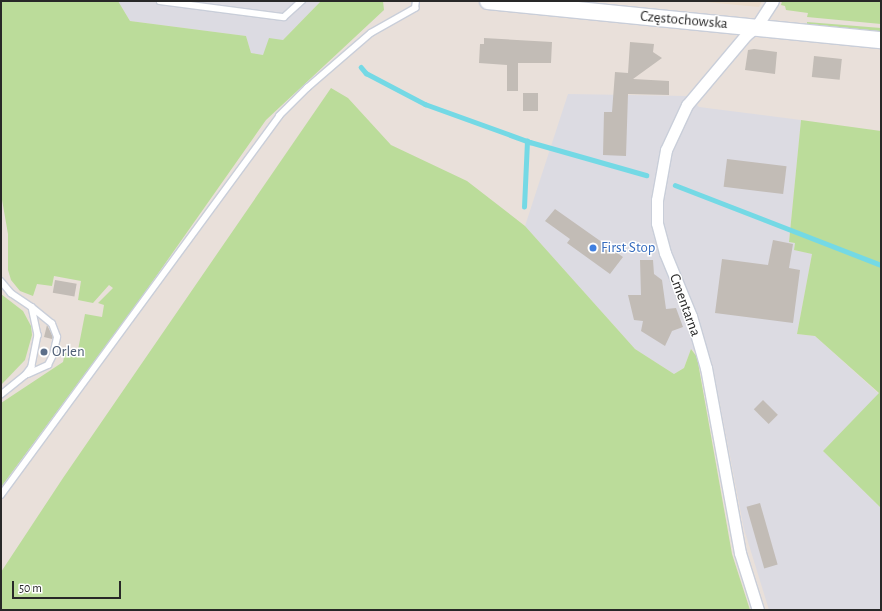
<!DOCTYPE html>
<html>
<head>
<meta charset="utf-8">
<style>
	body { margin:0 }
	#map { position:relative; width:882px; height:611px; overflow:hidden; background:#e9e0da; font-family:"Alegreya Sans",sans-serif }
	div>[style] { position:absolute }
	.industrial>* { inset:0; background:#dcdbe2 }
	.education>* { inset:0; background:#eadbca }
	.green>* { inset:0; background:#bbdc9a }
	.stream>* { height:4.5px; margin:-2.25px; padding:0 2.25px; transform-origin:2.25px; border-radius:2.25px; background:#74d9e5 }
	.building>* { inset:0; background:#c2bcb6; transform-origin:0 0 }
	.roads { filter:drop-shadow(1px 0 #c9ced9) drop-shadow(-1px 0 #c9ced9) drop-shadow(0 1px #c9ced9) drop-shadow(0 -1px #c9ced9) }
	.lane>* { height:5.5px; margin:-2.75px; padding:0 2.75px; transform-origin:2.75px; border-radius:2.75px; background:#fff }
	.street>* { height:11px; margin:-5.5px; padding:0 5.5px; transform-origin:5.5px; border-radius:5.5px; background:#fff }
	.secondary>* { height:16px; margin:-8px; padding:0 8px; transform-origin:8px; border-radius:8px; background:#fff }
	.dots>* { width:11px; height:11px; translate:-50% -50%; box-sizing:border-box; border:2px solid #fff; border-radius:50% }
	span { translate:-50% -50%; white-space:nowrap; text-align:center; line-height:1.15; -webkit-text-stroke:3px #fff; paint-order:stroke }
	.street-label { font-size:15px; color:#282828 }
	.shop-label { font-size:15px; color:#366cbe }
	.left { translate:0 -50%; text-align:left }
	.service-label { font-size:15px; color:#4e5e75 }
	.frame { position:absolute; inset:0; border:2px solid #282828; pointer-events:none }
	.scale { position:absolute; left:12px; top:581px; width:109px; height:18px; box-sizing:border-box; border:2px solid #282828; border-top:0; padding-left:5px; font-size:12px; line-height:14px; white-space:nowrap; color:#282828; -webkit-text-stroke:3px #fff; paint-order:stroke }
</style>
</head>
<body>
<div id="map">
	<div class="industrial">
		<i style="clip-path:polygon(118px 1px,321px 1px,283px 40px,263px 55px,251px 53px,246px 36px,130px 21px)"></i>
		<i style="clip-path:polygon(568px 94px,687px 96px,699px 107px,801px 120px,789px 242px,795px 243px,794px 250px,812px 254px,797px 334px,815px 336px,879px 394px,823px 451px,881px 508px,881px 610px,769px 610px,744px 529px,712px 362px,691px 349px,684px 368px,674px 374px,635px 349px,525px 226px)"></i>
	</div>
	<div class="education">
		<i style="clip-path:polygon(695px 1px,762px 1px,759px 7px)"></i>
	</div>
	<div class="green">
		<i style="clip-path:polygon(1px 1px,118px 1px,130px 21px,246px 36px,251px 53px,263px 55px,269px 38px,283px 40px,321px 1px,383px 1px,384px 10px,266px 120px,138px 302px,1px 487px,1px 403px,63px 362px,65px 353px,77px 355px,85px 314px,102px 317px,104px 305px,98px 303px,113px 288px,109px 285px,93px 303px,78px 300px,81px 281px,54px 276px,52px 286px,37px 284px,33px 296px,20px 291px,11px 280px,8px 270px,8px 234px,1px 194px)"></i>
		<i style="clip-path:polygon(782px 1px,881px 1px,881px 24px,807px 17px,808px 13px,786px 10px,785px 6px,781px 5px)"></i>
		<i style="clip-path:polygon(807px 22px,881px 28px,881px 34px,807px 26px)"></i>
		<i style="clip-path:polygon(331px 88px,348px 98px,391px 145px,467px 181px,525px 226px,635px 349px,674px 374px,684px 368px,691px 349px,697px 357px,732px 554px,750px 610px,1px 610px,1px 572px,63px 478px)"></i>
		<i style="clip-path:polygon(801px 120px,881px 131px,881px 508px,823px 451px,879px 393px,815px 336px,797px 334px,812px 254px,794px 250px,795px 243px,789px 242px)"></i>
		<i style="clip-path:polygon(1px 294px,23px 311px,31px 326px,32px 335px,25px 360px,1px 385px)"></i>
	</div>
	<div class="stream">
		<i style="left:361px;top:67px;width:8px;rotate:50deg"></i>
		<i style="left:366px;top:73px;width:67px;rotate:27.7deg"></i>
		<i style="left:425px;top:104px;width:112px;rotate:19.9deg"></i>
		<i style="left:530px;top:142px;width:121px;rotate:15.9deg"></i>
		<i style="left:675px;top:185px;width:221px;rotate:21.2deg"></i>
		<i style="left:524px;top:207px;width:66px;rotate:-87.4deg"></i>
	</div>
	<div class="building">
		<i style="clip-path:polygon(484px 38px,552px 42px,551px 63px,518px 63px,518px 91px,507px 91px,507px 65px,479px 63px,480px 44px,484px 44px)"></i>
		<i style="clip-path:polygon(630px 42px,654px 44px,653px 52px,662px 58px,633px 79px,669px 81px,669px 95px,628px 94px,626px 156px,603px 155px,604px 112px,612px 112px,615px 72px,628px 73px)"></i>
		<i style="clip-path:polygon(754px 49px,777px 52px,775px 74px,745px 70px,748px 50px)"></i>
		<i style="left:814px;top:56px;width:28px;height:21px;rotate:6deg"></i>
		<i style="left:523px;top:93px;width:15px;height:18px"></i>
		<i style="left:727px;top:159px;width:60px;height:28px;rotate:7deg"></i>
		<i style="clip-path:polygon(555px 209px,623px 257px,610px 274px,567px 243px,570px 239px,545px 221px)"></i>
		<i style="clip-path:polygon(773px 240px,793px 244px,789px 268px,800px 270px,793px 323px,715px 313px,722px 259px,768px 265px)"></i>
		<i style="clip-path:polygon(640px 260px,653px 260px,654px 274px,662px 280px,666px 309px,676px 308px,683px 327px,672px 331px,665px 346px,641px 331px,643px 321px,634px 320px,628px 295px,641px 295px)"></i>
		<i style="left:55px;top:280px;width:22px;height:13px;rotate:10deg"></i>
		<i style="clip-path:polygon(47px 325px,53px 337px,52px 339px,44px 337px)"></i>
		<i style="left:763px;top:400px;width:21px;height:13px;rotate:45deg"></i>
		<i style="left:760px;top:503px;width:64px;height:14px;rotate:74deg"></i>
	</div>
	<div class="roads">
		<div class="lane">
			<i style="left:160px;top:1px;width:125px;rotate:7.4deg"></i>
			<i style="left:284px;top:17px;width:24px;rotate:-42deg"></i>
			<i style="left:1px;top:281px;width:16px;rotate:50deg"></i>
			<i style="left:11px;top:293px;width:25px;rotate:34deg"></i>
			<i style="left:32px;top:307px;width:29px;rotate:78deg"></i>
			<i style="left:38px;top:335px;width:33px;rotate:101deg"></i>
			<i style="left:32px;top:367px;width:10px;rotate:127deg"></i>
			<i style="left:26px;top:375px;width:32px;rotate:141deg"></i>
			<i style="left:28px;top:374px;width:22px;rotate:-24deg"></i>
			<i style="left:48px;top:365px;width:11px;rotate:-63deg"></i>
			<i style="left:53px;top:355px;width:18px;rotate:-77deg"></i>
			<i style="left:57px;top:337px;width:14px;rotate:-111deg"></i>
			<i style="left:52px;top:324px;width:26px;rotate:-141deg"></i>
			<i style="left:1px;top:495px;width:470px;rotate:-53.7deg"></i>
			<i style="left:279px;top:116px;width:40px;rotate:-45deg"></i>
			<i style="left:307px;top:88px;width:84px;rotate:-40.7deg"></i>
			<i style="left:371px;top:33px;width:51px;rotate:-29.6deg"></i>
			<i style="left:415px;top:8px;width:7px;rotate:-82deg"></i>
		</div>
		<div class="street">
			<i style="left:758px;top:610px;width:60px;rotate:-107.5deg"></i>
			<i style="left:740px;top:553px;width:188px;rotate:-100.4deg"></i>
			<i style="left:706px;top:368px;width:54px;rotate:-106.1deg"></i>
			<i style="left:691px;top:316px;width:68px;rotate:-112.4deg"></i>
			<i style="left:665px;top:253px;width:31px;rotate:-105deg"></i>
			<i style="left:657px;top:223px;width:23px;rotate:-90deg"></i>
			<i style="left:657px;top:200px;width:51px;rotate:-79.8deg"></i>
			<i style="left:666px;top:150px;width:50px;rotate:-65deg"></i>
			<i style="left:687px;top:105px;width:92px;rotate:-49.9deg"></i>
			<i style="left:746px;top:35px;width:13px;rotate:-39deg"></i>
			<i style="left:756px;top:27px;width:31px;rotate:-57deg"></i>
		</div>
		<div class="secondary">
			<i style="left:488px;top:1px;width:395px;rotate:5.7deg"></i>
		</div>
	</div>
	<div class="dots">
		<i style="left:593px;top:248px;background:#3f7fe0"></i>
		<i style="left:44px;top:352px;background:#5c6f8a"></i>
	</div>
	<div class="street-label">
		<span style="left:684px;top:20px;rotate:5deg">Częstochowska</span>
		<span style="left:685px;top:305px;rotate:70deg">Cmentarna</span>
	</div>
	<div class="shop-label">
		<span class="left" style="left:601px;top:248px">First Stop</span>
	</div>
	<div class="service-label">
		<span class="left" style="left:52px;top:352px">Orlen</span>
	</div>
	<div class="frame"></div>
	<div class="scale">50 m</div>
</div>
</body>
</html>
